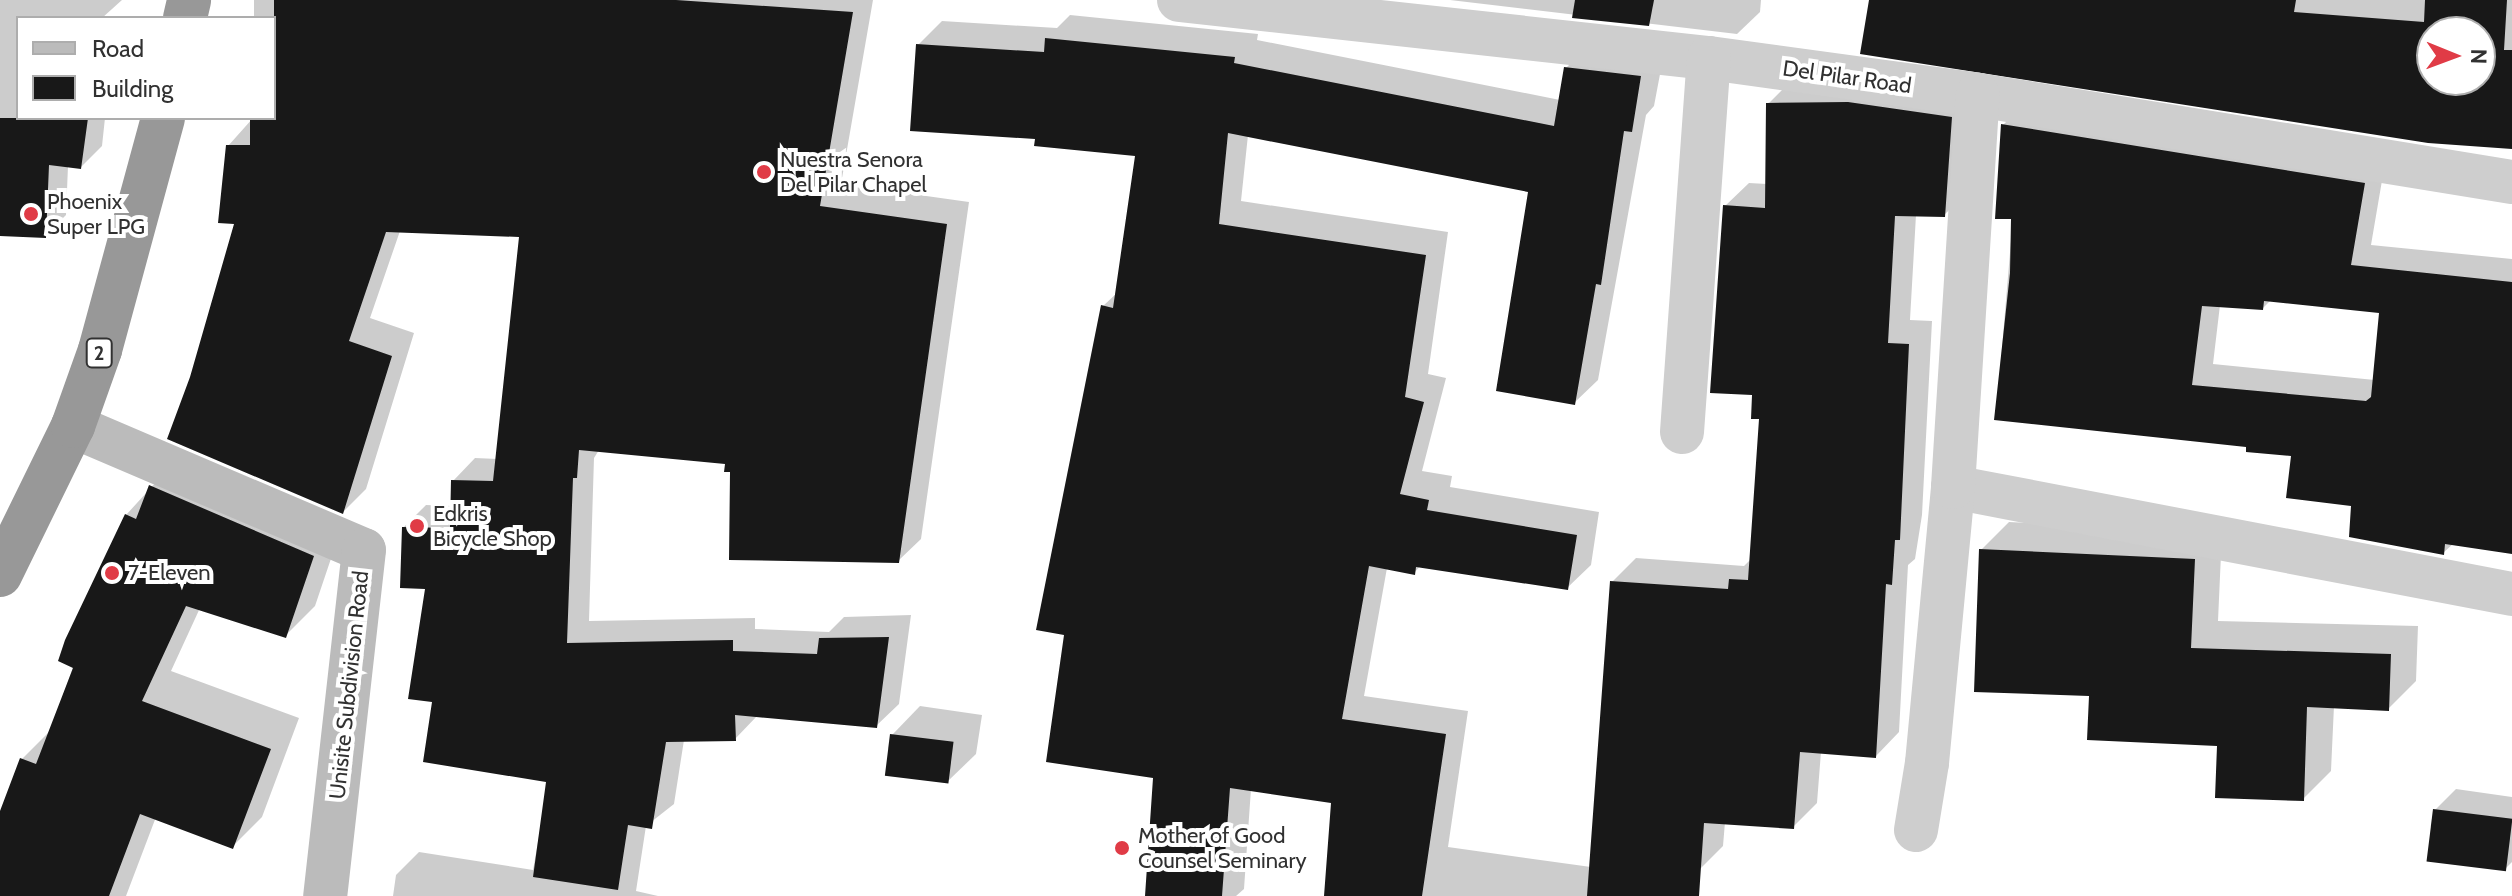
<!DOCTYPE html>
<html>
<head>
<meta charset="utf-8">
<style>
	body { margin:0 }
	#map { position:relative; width:2512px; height:896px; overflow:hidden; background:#fff; font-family:Cabin,sans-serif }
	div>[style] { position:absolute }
	.shadow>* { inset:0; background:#0003 }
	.building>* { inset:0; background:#181818; transform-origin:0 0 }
	.street>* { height:44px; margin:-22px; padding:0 22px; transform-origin:22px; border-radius:22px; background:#cecece }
	.secondary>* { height:44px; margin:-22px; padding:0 22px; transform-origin:22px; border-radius:22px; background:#bbb }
	.highway>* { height:44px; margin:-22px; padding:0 22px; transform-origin:22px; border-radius:22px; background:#989898 }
	.dots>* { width:22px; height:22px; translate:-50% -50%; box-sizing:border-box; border:4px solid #fff; border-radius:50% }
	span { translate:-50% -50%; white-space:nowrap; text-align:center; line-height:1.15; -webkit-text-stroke:8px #fff; paint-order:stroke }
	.shield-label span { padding:2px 6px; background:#fff; border:2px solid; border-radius:6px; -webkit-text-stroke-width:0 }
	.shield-label { font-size:20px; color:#313131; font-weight:700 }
	.street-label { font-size:22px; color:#313131 }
	.poi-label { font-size:22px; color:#313131 }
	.left { translate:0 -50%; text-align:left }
	.legend { position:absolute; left:16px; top:16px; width:260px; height:104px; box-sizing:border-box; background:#fff; border:2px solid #adadad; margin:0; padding:10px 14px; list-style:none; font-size:24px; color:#313131 }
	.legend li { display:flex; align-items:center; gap:16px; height:40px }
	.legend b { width:40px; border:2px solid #adadad }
	.north { position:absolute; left:2416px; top:16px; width:80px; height:80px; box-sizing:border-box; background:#fff; border:2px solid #adadad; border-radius:50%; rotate:91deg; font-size:22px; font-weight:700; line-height:32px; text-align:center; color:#313131 }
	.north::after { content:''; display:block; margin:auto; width:28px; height:36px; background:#e03b46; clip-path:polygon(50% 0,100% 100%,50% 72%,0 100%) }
</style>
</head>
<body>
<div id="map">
	<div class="shadow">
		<i style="clip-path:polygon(0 0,122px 0,102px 18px,18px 18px,18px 118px,105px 118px,102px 146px,81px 167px,68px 166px,66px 215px,45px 236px,0 234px)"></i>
		<i style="clip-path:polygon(254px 0,426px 0,400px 231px,370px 318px,414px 333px,366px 489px,343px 512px,192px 378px,236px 222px,228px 146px,253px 118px,274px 118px,274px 18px,254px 18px)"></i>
		<i style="clip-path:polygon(482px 0,873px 0,841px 184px,969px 202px,921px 539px,898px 561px,733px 470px,727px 462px,599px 450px,594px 458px,589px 621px,755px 618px,755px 629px,829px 632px,844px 617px,911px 615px,899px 704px,876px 726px,758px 715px,735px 739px,684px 740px,674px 804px,646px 826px,636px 891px,658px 896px,393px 896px,396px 875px,419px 852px,533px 870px,549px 780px,434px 700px,427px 587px,403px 528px,426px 505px,452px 506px,453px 481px,475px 458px,498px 459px,521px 235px)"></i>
		<i style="clip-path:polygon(1450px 0,1761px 0,1760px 12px,1737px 34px)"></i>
		<i style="clip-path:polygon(evenodd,1871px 0,2512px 0,2512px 147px,1871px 0,2432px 32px,2480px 32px,2480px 80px,2432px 80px,2432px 32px)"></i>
		<i style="clip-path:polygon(1070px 15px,1258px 34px,1257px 40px,1560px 100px,1566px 68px,1589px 45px,1664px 53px,1654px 106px,1646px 115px,1598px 380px,1574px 403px,1530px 190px,1248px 135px,1241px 201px,1448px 232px,1428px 374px,1446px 378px,1422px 471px,1452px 476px,1450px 487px,1599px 512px,1591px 565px,1567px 588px,1421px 565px,1414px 573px,1387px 568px,1364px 696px,1468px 711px,1448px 847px,1591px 867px,1612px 582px,1636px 558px,1744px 566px,1751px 559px,1761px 417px,1725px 206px,1749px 183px,1767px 184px,1768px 104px,1792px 80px,1974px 94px,1968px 192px,1944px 215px,1916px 215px,1910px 320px,1932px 321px,1922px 515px,1915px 559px,1908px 565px,1899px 732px,1876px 756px,1821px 752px,1817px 803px,1793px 827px,1725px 822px,1723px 846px,1700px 869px,1655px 896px,1326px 896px,1333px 801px,1251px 789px,1244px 889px,1236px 896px,1147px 896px,1155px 776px,1066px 633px,1103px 306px,1118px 292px,1138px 155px,1037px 137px,918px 45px,942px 21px,1057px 28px)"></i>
		<i style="clip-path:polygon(evenodd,2024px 104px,2385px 163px,2371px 245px,2512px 259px,2512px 552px,2453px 544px,2443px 553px,2354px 504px,2293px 455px,2248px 445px,1996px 419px,2013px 217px,2003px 125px,2024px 104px,2271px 300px,2382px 311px,2375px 380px,2213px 364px,2220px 305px,2263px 308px,2271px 300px)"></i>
		<i style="clip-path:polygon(180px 456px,342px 526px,315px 606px,285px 636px,200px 608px,171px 671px,299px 718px,262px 817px,232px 847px,156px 817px,126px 896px,0 896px,0 843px,22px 759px,51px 730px,126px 515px)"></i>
		<i style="clip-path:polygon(2009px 522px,2222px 532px,2218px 621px,2418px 626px,2416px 681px,2388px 709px,2334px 706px,2331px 771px,2303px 799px,2219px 744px,2092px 694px,1981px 550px)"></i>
		<i style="clip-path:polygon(920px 706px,982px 715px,976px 754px,947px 782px,892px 735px)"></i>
		<i style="clip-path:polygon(2456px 789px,2512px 797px,2512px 862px,2505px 869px,2435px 810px)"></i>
	</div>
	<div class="building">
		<i style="clip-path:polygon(274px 0,676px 0,853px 12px,820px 206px,947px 224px,899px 563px,729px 560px,730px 472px,724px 472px,725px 464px,579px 450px,577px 478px,573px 478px,567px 643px,733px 640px,733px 651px,817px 654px,819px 638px,889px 637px,877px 728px,735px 715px,736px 741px,666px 742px,652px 829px,628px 825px,618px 890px,533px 877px,546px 782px,423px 762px,432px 702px,408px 699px,425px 589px,400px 588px,402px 527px,450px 528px,451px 480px,493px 481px,519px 237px,386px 232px,349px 341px,392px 356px,343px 514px,167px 439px,190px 377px,234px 224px,218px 223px,226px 145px,250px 145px,250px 118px,274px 118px)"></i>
		<i style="clip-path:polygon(1575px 0,1654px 0,1649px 26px,1572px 18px)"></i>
		<i style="clip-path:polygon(evenodd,1869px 0,2296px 0,2294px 12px,2424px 22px,2425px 0,2507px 0,2504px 50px,2512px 50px,2512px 149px,2428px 143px,1860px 54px,1869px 0,2432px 32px,2480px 32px,2480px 80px,2432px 80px,2432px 32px)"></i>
		<i style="clip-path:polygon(1045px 38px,1235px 57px,1234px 63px,1554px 126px,1564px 67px,1641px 76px,1632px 132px,1624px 131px,1601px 285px,1596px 284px,1575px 405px,1496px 391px,1528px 192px,1228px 133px,1219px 224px,1426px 255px,1405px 397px,1424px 402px,1400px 494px,1429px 500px,1427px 510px,1577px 535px,1568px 590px,1416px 567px,1415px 575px,1369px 566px,1342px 719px,1446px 734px,1422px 896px,1324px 896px,1331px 803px,1230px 788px,1222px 896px,1145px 896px,1153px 778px,1046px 762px,1064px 635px,1036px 630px,1101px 305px,1113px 308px,1135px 156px,1034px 146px,1035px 139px,910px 131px,916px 44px,1044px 52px)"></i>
		<i style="clip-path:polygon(1848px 102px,1952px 117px,1945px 217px,1895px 216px,1888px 343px,1909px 344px,1900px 540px,1895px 540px,1892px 585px,1886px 584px,1876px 758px,1800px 752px,1794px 829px,1704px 823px,1699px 896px,1587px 896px,1610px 581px,1728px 589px,1729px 579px,1748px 580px,1759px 419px,1751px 419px,1752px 395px,1710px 393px,1723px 205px,1765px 208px,1766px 103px)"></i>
		<i style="clip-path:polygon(0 118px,88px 118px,81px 169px,49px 165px,46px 238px,0 236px)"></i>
		<i style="clip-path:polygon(evenodd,2001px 124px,2365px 183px,2351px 265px,2512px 282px,2512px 554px,2445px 544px,2444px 555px,2349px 537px,2351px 506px,2286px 498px,2291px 456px,2246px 452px,2246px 447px,1994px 420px,2010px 273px,2011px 219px,1995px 219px,2001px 124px,2264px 301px,2379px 313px,2371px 397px,2366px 401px,2192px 385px,2202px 306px,2263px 310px,2264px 301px)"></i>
		<i style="clip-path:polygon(149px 485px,314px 556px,286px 638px,186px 606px,142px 701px,271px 749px,233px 849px,140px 814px,109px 896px,0 896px,0 811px,20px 758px,36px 764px,73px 668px,58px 661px,65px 640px,125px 514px,136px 519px)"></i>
		<i style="clip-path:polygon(1979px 549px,2195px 559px,2191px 648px,2391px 654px,2389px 711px,2307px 707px,2304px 801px,2215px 798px,2217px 746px,2087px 740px,2089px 696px,1974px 692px)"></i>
		<i style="left:890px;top:734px;width:64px;height:42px;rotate:7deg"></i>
		<i style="left:2433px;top:809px;width:80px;height:53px;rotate:7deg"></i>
	</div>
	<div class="street">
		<i style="left:1179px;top:0;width:533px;rotate:6.25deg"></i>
		<i style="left:1709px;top:58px;width:272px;rotate:7.8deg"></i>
		<i style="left:1978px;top:95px;width:541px;rotate:9.25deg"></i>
		<i style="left:1682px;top:432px;width:375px;rotate:-85.9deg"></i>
		<i style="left:1953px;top:487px;width:569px;rotate:10.84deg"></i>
		<i style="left:1916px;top:830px;width:68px;rotate:-80.7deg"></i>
		<i style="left:1927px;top:763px;width:277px;rotate:-84.6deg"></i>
		<i style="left:1953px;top:487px;width:393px;rotate:-86.4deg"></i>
	</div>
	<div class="secondary">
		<i style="left:73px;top:426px;width:316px;rotate:23.1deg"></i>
		<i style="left:364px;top:550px;width:348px;rotate:96.4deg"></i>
	</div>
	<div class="highway">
		<i style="left:185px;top:18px;width:18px;rotate:-77deg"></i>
		<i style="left:0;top:575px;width:166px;rotate:-63.9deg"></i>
		<i style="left:73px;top:426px;width:81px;rotate:-70.4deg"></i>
		<i style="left:100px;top:350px;width:240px;rotate:-74.8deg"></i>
	</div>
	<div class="dots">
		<i style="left:764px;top:172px;background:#e03b46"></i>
		<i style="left:31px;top:214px;background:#e03b46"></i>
		<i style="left:417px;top:526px;background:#e03b46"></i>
		<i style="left:112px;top:573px;background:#e03b46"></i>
		<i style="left:1122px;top:848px;background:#e03b46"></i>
	</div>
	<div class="shield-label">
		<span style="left:99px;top:353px">2</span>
	</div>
	<div class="street-label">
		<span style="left:1847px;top:77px;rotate:8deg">Del Pilar Road</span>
		<span style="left:349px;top:685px;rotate:-84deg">Unisite Subdivision Road</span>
	</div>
	<div class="poi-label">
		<span class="left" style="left:780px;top:172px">Nuestra Senora<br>Del Pilar Chapel</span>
		<span class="left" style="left:47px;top:214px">Phoenix<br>Super LPG</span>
		<span class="left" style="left:433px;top:526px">Edkris<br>Bicycle Shop</span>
		<span class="left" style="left:128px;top:573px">7-Eleven</span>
		<span class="left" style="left:1138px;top:848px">Mother of Good<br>Counsel Seminary</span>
	</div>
	<ul class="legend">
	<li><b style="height:10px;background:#bbb"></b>Road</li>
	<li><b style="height:22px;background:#181818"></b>Building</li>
	</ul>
	<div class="north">N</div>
</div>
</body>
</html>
